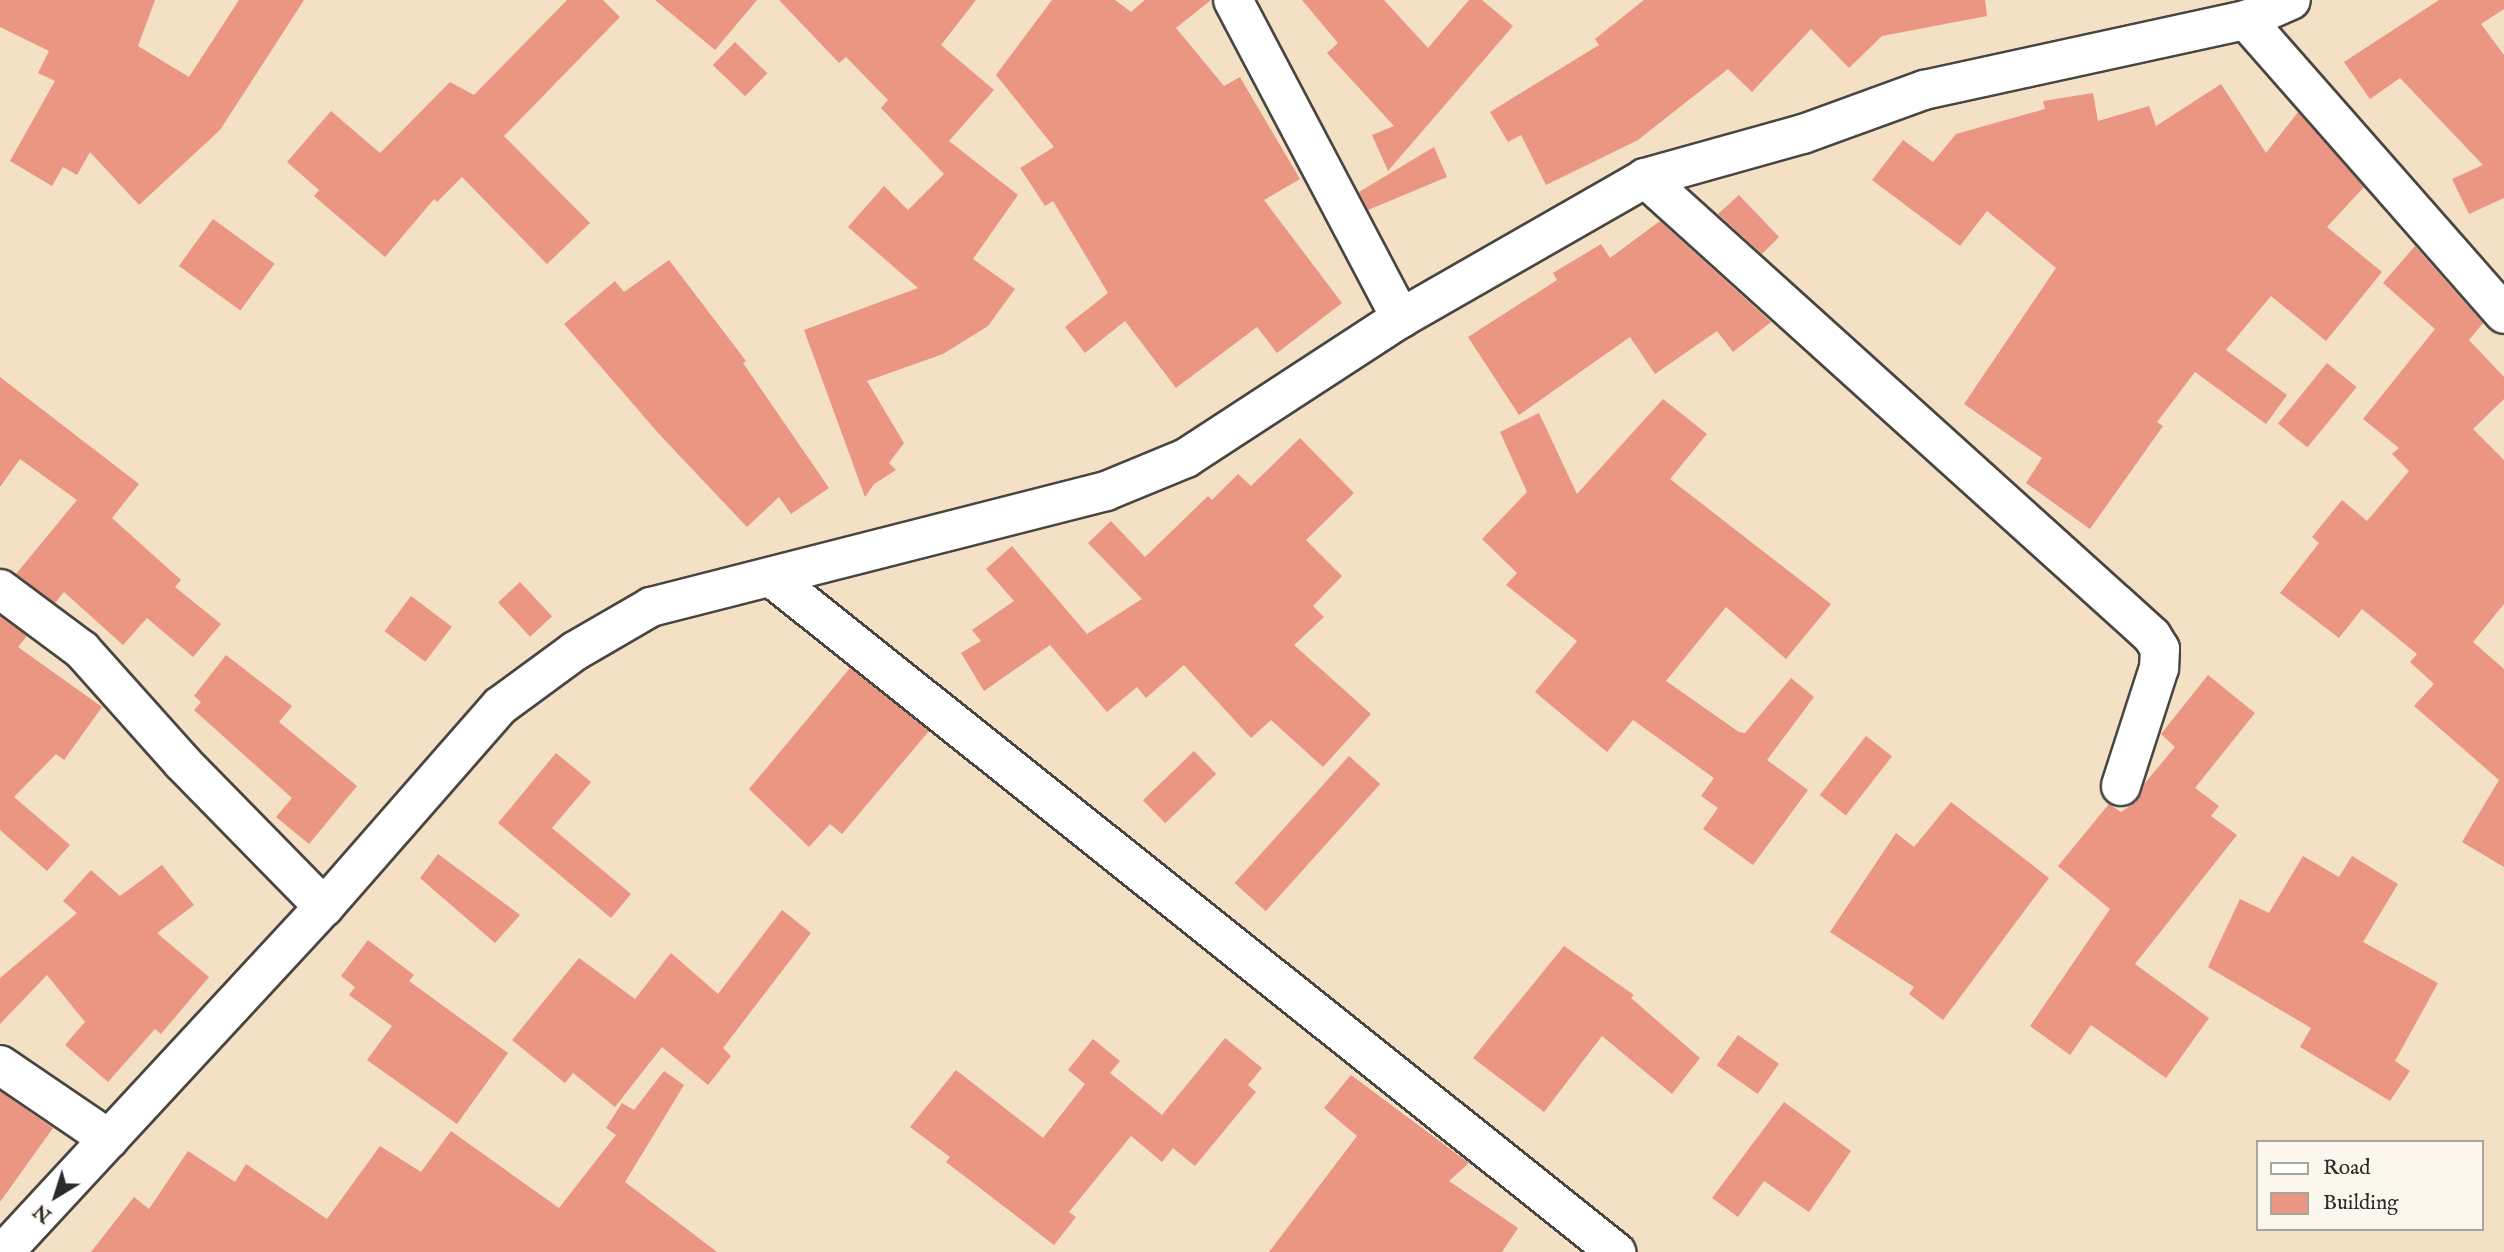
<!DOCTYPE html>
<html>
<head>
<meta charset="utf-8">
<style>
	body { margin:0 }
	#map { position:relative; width:2504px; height:1252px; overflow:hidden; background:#f3e0c5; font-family:"IM FELL English",serif }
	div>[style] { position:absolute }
	.building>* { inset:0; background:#ea9682; transform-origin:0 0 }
	.roads { filter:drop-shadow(2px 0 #494642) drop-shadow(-2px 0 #494642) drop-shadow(0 2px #494642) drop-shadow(0 -2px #494642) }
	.minor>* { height:38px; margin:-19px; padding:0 19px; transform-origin:19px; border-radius:19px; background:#fff }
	span { translate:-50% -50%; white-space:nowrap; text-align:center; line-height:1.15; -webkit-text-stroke:6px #fbf7ec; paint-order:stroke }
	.legend { position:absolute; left:2256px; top:1140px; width:228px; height:91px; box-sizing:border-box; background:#fbf7ec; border:2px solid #a8a59f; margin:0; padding:9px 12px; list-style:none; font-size:21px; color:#2b2b2b }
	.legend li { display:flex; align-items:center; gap:14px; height:35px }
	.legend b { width:35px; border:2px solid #a8a59f }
	.north { position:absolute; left:21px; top:1161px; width:70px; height:70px; -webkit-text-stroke:5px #fbf7ec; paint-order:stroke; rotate:218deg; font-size:19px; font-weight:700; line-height:28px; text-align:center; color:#2b2b2b }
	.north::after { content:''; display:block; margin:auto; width:24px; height:32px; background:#2b2b2b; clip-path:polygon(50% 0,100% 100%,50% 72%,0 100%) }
</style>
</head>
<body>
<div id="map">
	<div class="building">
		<i style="clip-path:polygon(0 0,155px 0,138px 46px,189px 77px,239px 0,304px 0,220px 130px,139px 205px,90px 152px,77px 175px,63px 167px,52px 186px,10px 161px,55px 81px,38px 73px,49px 51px,0 27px)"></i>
		<i style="clip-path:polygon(567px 0,603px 0,620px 17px,504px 136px,590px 223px,547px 264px,462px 177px,437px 202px,434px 199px,385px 257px,314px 196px,319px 190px,287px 162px,331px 111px,380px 153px,450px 82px,474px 95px)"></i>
		<i style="clip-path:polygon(655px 0,757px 0,715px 50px)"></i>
		<i style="clip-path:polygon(779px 0,976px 0,941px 45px,994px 90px,949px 141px,1018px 195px,973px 259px,1015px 289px,988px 326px,943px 354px,867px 381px,904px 443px,889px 463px,896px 470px,874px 484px,865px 497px,804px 330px,918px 288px,848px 227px,884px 186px,908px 210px,944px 174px,881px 108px,888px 100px,846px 57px,839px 63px)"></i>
		<i style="clip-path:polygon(1052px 0,1115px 0,1131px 12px,1145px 0,1211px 0,1176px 28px,1224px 86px,1240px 77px,1300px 179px,1264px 200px,1342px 303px,1277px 353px,1257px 327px,1176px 388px,1125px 321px,1085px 353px,1065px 327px,1108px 293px,1053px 201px,1045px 206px,1020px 168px,1054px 147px,996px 75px)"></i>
		<i style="clip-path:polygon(1302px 0,1384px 0,1428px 48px,1469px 0,1482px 0,1513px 26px,1388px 171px,1372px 135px,1394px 126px,1327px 53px,1338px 43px)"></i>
		<i style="clip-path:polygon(1644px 0,1985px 0,1987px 16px,1882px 36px,1849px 68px,1811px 29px,1752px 92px,1728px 69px,1638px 140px,1546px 185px,1521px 135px,1508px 142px,1490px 112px,1599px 45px,1595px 39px)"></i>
		<i style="clip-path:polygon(2439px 0,2504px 0,2504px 9px,2481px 24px,2504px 55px,2504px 198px,2469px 214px,2452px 179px,2483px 165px,2400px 78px,2370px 99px,2344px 62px)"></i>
		<i style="left:735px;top:42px;width:45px;height:32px;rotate:44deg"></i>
		<i style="clip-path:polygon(2221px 84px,2266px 153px,2298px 112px,2364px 187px,2327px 227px,2382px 272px,2326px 341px,2271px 296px,2226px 350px,2287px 395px,2266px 424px,2195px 372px,2157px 422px,2163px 426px,2090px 529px,2026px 483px,2042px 458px,1964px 404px,2056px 268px,1987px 211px,1960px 246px,1872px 180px,1903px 140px,1933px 162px,1956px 134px,2045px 109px,2043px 101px,2093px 93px,2098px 121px,2149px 106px,2156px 126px)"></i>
		<i style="clip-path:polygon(1434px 147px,1447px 177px,1368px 210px,1359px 192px)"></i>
		<i style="clip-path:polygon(1739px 195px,1779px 237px,1762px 254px,1718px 214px)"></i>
		<i style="left:213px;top:219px;width:76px;height:58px;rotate:36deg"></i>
		<i style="clip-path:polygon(1660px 221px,1771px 322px,1733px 352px,1717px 331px,1655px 374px,1630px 337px,1519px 415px,1468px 337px,1557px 280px,1553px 273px,1601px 244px,1610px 258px)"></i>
		<i style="clip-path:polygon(2415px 246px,2483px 323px,2469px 340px,2504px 377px,2504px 399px,2473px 429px,2504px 460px,2504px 604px,2473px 642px,2504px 669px,2504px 867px,2462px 842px,2499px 780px,2414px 706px,2434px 684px,2410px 662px,2417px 654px,2362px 609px,2339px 638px,2280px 593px,2319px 543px,2312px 537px,2342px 500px,2367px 521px,2409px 471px,2392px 454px,2399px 448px,2363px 419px,2435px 329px,2383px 283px)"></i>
		<i style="clip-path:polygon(669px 260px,746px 361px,743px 363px,829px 488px,791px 514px,779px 497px,747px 527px,659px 434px,564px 324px,615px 281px,624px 292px)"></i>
		<i style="left:2327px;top:363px;width:38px;height:78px;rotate:39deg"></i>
		<i style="clip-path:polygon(0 377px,139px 484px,112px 518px,181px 580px,175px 587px,221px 624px,193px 657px,147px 618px,123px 645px,64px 592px,55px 603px,16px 574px,77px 500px,20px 459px,0 487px)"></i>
		<i style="clip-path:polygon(1663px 399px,1707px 434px,1670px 479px,1831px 604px,1786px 659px,1726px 607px,1666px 681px,1739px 732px,1745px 733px,1791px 678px,1814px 697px,1767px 760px,1808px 790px,1753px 865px,1703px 829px,1718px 808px,1701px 796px,1714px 778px,1633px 720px,1607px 752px,1535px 692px,1577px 641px,1506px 585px,1517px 573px,1482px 539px,1527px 492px,1500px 432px,1539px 413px,1577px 494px)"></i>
		<i style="clip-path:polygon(1300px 438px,1354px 493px,1306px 540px,1342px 576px,1313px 606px,1324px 617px,1294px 645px,1371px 714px,1323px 767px,1271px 720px,1251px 738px,1184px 665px,1146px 698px,1137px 687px,1107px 712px,1050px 645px,984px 691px,961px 653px,981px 641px,972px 630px,1014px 601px,986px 569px,1012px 546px,1087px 634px,1142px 599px,1088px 543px,1111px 521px,1145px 557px,1208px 496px,1212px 500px,1238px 474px,1251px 486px)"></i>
		<i style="left:520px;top:582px;width:47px;height:30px;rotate:47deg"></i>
		<i style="left:411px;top:596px;width:51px;height:44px;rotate:37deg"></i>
		<i style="clip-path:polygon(0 616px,27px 636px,18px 647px,102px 707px,64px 760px,56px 754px,14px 797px,70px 845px,47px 871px,0 830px)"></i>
		<i style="clip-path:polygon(226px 655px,292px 706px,279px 722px,357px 786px,309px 844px,276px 817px,292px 798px,194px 710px,201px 702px,194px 696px)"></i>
		<i style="clip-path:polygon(850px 668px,929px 731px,842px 834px,830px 824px,809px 847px,749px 789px)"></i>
		<i style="clip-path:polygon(2208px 675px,2255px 713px,2195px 788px,2219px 806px,2211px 816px,2237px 835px,2135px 964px,2209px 1018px,2166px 1078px,2091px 1025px,2070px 1055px,2030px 1026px,2110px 909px,2058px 866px,2109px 804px,2121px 812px,2136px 802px,2145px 783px,2175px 747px,2161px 734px)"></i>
		<i style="left:1866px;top:736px;width:33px;height:75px;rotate:38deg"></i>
		<i style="left:1194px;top:751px;width:32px;height:71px;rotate:46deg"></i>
		<i style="clip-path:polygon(556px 753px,591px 782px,552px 828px,631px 894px,611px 918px,498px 823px)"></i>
		<i style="left:1349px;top:756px;width:42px;height:171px;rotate:42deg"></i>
		<i style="clip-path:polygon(1951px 802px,2049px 878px,1943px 1020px,1909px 994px,1914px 987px,1830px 932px,1896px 833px,1914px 847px)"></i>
		<i style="clip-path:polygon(438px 854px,520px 915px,495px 943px,420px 878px)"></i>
		<i style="clip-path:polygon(2303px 856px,2339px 877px,2352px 856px,2398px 884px,2363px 942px,2438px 983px,2395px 1061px,2410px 1071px,2390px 1101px,2300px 1047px,2311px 1028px,2208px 967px,2240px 899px,2269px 913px)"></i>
		<i style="clip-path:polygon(162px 865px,194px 905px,157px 933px,209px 977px,161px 1034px,155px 1029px,108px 1082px,65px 1045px,85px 1022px,47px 975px,0 1024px,0 978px,77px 913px,63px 901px,91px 870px,120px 896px)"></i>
		<i style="clip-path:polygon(782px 910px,811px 933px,723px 1048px,731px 1056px,708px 1085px,662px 1047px,615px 1107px,573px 1073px,565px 1083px,512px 1040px,579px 958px,635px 999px,671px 953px,718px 994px)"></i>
		<i style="clip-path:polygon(368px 940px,414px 975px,409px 981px,508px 1053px,457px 1124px,367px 1060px,392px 1026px,349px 995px,355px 987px,341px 976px)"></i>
		<i style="clip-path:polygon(1564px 946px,1634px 995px,1631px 998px,1700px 1058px,1672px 1094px,1602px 1036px,1544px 1112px,1473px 1058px)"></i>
		<i style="left:1738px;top:1035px;width:50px;height:37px;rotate:35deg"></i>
		<i style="clip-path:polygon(1225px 1038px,1262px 1068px,1248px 1085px,1256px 1092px,1195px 1166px,1173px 1148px,1162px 1162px,1131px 1136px,1069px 1212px,1076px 1217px,1054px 1245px,946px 1162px,950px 1157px,910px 1127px,956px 1070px,1043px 1138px,1085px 1084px,1068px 1070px,1093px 1039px,1120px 1061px,1110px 1073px,1162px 1115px)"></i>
		<i style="clip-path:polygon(664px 1071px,684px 1085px,625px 1182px,717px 1252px,91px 1252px,134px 1197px,149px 1209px,188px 1151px,235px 1182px,246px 1164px,327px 1219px,380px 1146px,421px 1172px,451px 1131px,559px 1208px,616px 1135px,606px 1128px,622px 1103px,634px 1110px)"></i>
		<i style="clip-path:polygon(1351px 1075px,1469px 1163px,1449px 1181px,1518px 1228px,1502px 1252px,1269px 1252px,1357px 1136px,1324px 1108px)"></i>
		<i style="clip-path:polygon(0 1091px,53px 1128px,0 1202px)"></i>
		<i style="clip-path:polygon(1784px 1102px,1851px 1151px,1809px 1212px,1764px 1181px,1738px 1217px,1712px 1198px)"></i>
	</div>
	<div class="roads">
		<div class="minor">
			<i style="left:1233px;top:0;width:360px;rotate:62.2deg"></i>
			<i style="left:2246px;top:20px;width:391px;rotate:48.7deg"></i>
			<i style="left:1645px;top:178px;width:683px;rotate:42.09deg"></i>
			<i style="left:2152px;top:636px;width:15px;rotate:58deg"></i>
			<i style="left:2160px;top:649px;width:19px;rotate:93deg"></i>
			<i style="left:2159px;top:668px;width:124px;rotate:107.9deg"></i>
			<i style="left:771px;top:577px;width:1082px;rotate:38.62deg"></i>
			<i style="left:0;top:589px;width:102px;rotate:36.6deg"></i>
			<i style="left:82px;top:650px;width:150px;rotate:48.2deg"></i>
			<i style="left:182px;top:762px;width:203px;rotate:45.6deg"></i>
			<i style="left:0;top:1065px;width:132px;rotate:34.2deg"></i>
			<i style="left:4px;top:1252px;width:471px;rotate:-47.2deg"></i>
			<i style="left:324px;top:907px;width:267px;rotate:-48.8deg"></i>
			<i style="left:500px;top:706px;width:93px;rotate:-36.3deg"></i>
			<i style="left:575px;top:651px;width:88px;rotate:-30.1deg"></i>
			<i style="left:651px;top:607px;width:470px;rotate:-14.3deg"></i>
			<i style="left:1106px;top:491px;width:87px;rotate:-22.4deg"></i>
			<i style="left:1186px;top:458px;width:257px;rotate:-33.1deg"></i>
			<i style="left:1401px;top:318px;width:281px;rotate:-29.8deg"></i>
			<i style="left:1645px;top:178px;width:164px;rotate:-15.6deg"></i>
			<i style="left:1803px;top:134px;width:129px;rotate:-20deg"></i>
			<i style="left:1924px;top:90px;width:330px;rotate:-12.3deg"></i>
			<i style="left:2246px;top:20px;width:49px;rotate:-24deg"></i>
		</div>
	</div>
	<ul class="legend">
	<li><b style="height:9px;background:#fff"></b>Road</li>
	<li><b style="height:19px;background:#ea9682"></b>Building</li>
	</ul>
	<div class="north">N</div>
</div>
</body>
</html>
